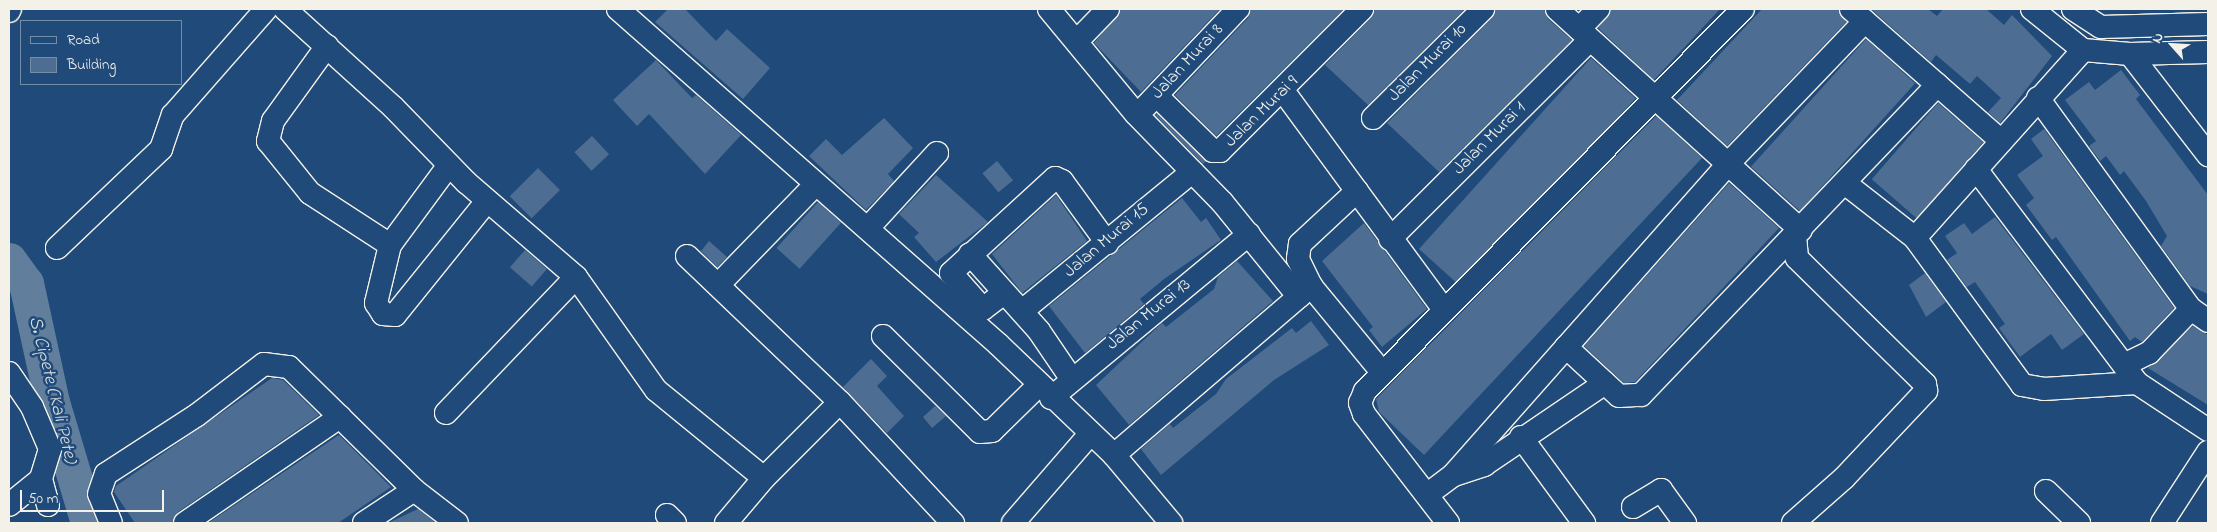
<!DOCTYPE html>
<html>
<head>
<meta charset="utf-8">
<style>
	body { margin:0 }
	#map { position:relative; width:2217px; height:532px; overflow:hidden; background:#1f4a7a; font-family:"Indie Flower",sans-serif }
	div>[style] { position:absolute }
	.river>* { height:35px; margin:-17.5px; padding:0 17.5px; transform-origin:17.5px; border-radius:17.5px; background:#627e9d }
	.building>* { inset:0; background:#4d6e92; transform-origin:0 0 }
	.roads { filter:drop-shadow(1px 0 #f4f1e8) drop-shadow(-1px 0 #f4f1e8) drop-shadow(0 1px #f4f1e8) drop-shadow(0 -1px #f4f1e8) }
	.minor>* { height:22px; margin:-11px; padding:0 11px; transform-origin:11px; border-radius:11px; background:#1f4a7a }
	span { translate:-50% -50%; white-space:nowrap; text-align:center; line-height:1.15; -webkit-text-stroke:5px #1f4a7a; paint-order:stroke }
	.street-label { font-size:18px; color:#f4f1e8 }
	.water-label { font-size:19px; color:#dee0dd; font-style:italic }
	.frame { position:absolute; inset:0; border:10px solid #f4f1e8; pointer-events:none }
	.legend { position:absolute; left:20px; top:20px; width:162px; height:65px; box-sizing:border-box; background:#1f4a7a; border:1px solid #748da6; margin:0; padding:6px 9px; list-style:none; font-size:15px; color:#f4f1e8 }
	.legend li { display:flex; align-items:center; gap:10px; height:25px }
	.legend b { width:25px; border:1px solid #748da6 }
	.north { position:absolute; left:2147px; top:20px; width:50px; height:50px; -webkit-text-stroke:4px #1f4a7a; paint-order:stroke; rotate:296deg; font-size:14px; font-weight:700; line-height:20px; text-align:center; color:#f4f1e8 }
	.north::after { content:''; display:block; margin:auto; width:18px; height:22px; background:#f4f1e8; clip-path:polygon(50% 0,100% 100%,50% 72%,0 100%) }
	.scale { position:absolute; left:20px; top:490px; width:144px; height:22px; box-sizing:border-box; border:2px solid #f4f1e8; border-top:0; padding-left:6px; font-size:15px; line-height:18px; white-space:nowrap; color:#f4f1e8; -webkit-text-stroke:4px #1f4a7a; paint-order:stroke }
</style>
</head>
<body>
<div id="map">
	<div class="river">
		<i style="left:9px;top:260px;width:29px;rotate:54deg"></i>
		<i style="left:26px;top:283px;width:122px;rotate:77.7deg"></i>
		<i style="left:52px;top:402px;width:126px;rotate:73.4deg"></i>
	</div>
	<div class="building">
		<i style="clip-path:polygon(668px 9px,685px 9px,716px 41px,727px 29px,770px 68px,743px 99px,655px 22px)"></i>
		<i style="clip-path:polygon(1121px 9px,1220px 9px,1141px 92px,1094px 43px)"></i>
		<i style="clip-path:polygon(1251px 9px,1344px 9px,1216px 136px,1175px 95px,1248px 18px)"></i>
		<i style="clip-path:polygon(1375px 9px,1465px 9px,1368px 105px,1325px 65px,1371px 18px)"></i>
		<i style="clip-path:polygon(1496px 9px,1544px 9px,1548px 19px,1572px 40px,1439px 172px,1387px 123px,1492px 18px)"></i>
		<i style="clip-path:polygon(1611px 9px,1720px 9px,1654px 80px,1598px 28px)"></i>
		<i style="clip-path:polygon(1762px 9px,1838px 9px,1846px 22px,1727px 146px,1677px 100px)"></i>
		<i style="clip-path:polygon(1871px 9px,1928px 9px,1937px 16px,1943px 9px,1986px 9px,2004px 25px,2012px 15px,2052px 56px,2000px 123px,1988px 112px,2001px 98px,1977px 76px,1970px 84px,1936px 55px,1931px 62px)"></i>
		<i style="left:1866px;top:39px;width:66px;height:172px;rotate:42deg"></i>
		<i style="left:1591px;top:58px;width:60px;height:257px;rotate:42deg"></i>
		<i style="clip-path:polygon(656px 60px,692px 98px,696px 95px,741px 135px,705px 174px,649px 114px,637px 126px,613px 100px)"></i>
		<i style="clip-path:polygon(2121px 70px,2140px 95px,2136px 99px,2208px 195px,2208px 294px,2190px 286px,2161px 246px,2167px 236px,2146px 201px,2124px 171px,2120px 175px,2106px 156px,2100px 161px,2089px 146px,2096px 141px,2065px 100px,2089px 82px,2095px 90px)"></i>
		<i style="left:1938px;top:103px;width:60px;height:101px;rotate:41deg"></i>
		<i style="clip-path:polygon(1157px 114px,1206px 161px,1203px 164px,1155px 115px)"></i>
		<i style="clip-path:polygon(1656px 116px,1702px 158px,1424px 455px,1379px 412px,1376px 399px)"></i>
		<i style="clip-path:polygon(884px 118px,913px 148px,888px 174px,894px 181px,866px 210px,809px 156px,826px 139px,842px 155px)"></i>
		<i style="clip-path:polygon(2044px 129px,2174px 308px,2142px 342px,2135px 337px,2130px 341px,2056px 237px,2052px 240px,2026px 205px,2034px 198px,2017px 175px,2043px 156px,2031px 139px)"></i>
		<i style="left:592px;top:136px;width:25px;height:24px;rotate:47deg"></i>
		<i style="left:997px;top:161px;width:25px;height:19px;rotate:50deg"></i>
		<i style="left:538px;top:168px;width:31px;height:40px;rotate:45deg"></i>
		<i style="clip-path:polygon(936px 175px,988px 222px,936px 262px,914px 237px,919px 233px,899px 214px)"></i>
		<i style="clip-path:polygon(1729px 183px,1779px 228px,1635px 382px,1624px 383px,1584px 346px)"></i>
		<i style="clip-path:polygon(1056px 195px,1087px 241px,1022px 293px,992px 254px)"></i>
		<i style="clip-path:polygon(1182px 198px,1201px 222px,1206px 218px,1221px 240px,1164px 279px,1140px 299px,1144px 304px,1085px 353px,1049px 306px)"></i>
		<i style="left:818px;top:202px;width:31px;height:62px;rotate:42deg"></i>
		<i style="clip-path:polygon(1995px 217px,2084px 334px,2062px 350px,2051px 334px,2020px 357px,1999px 328px,2005px 324px,1975px 282px,1967px 287px,1947px 260px,1957px 253px,1945px 236px,1964px 223px,1972px 234px)"></i>
		<i style="clip-path:polygon(1364px 223px,1427px 309px,1382px 347px,1369px 330px,1373px 327px,1322px 261px)"></i>
		<i style="clip-path:polygon(709px 241px,727px 257px,717px 267px,701px 251px)"></i>
		<i style="left:525px;top:250px;width:29px;height:23px;rotate:41deg"></i>
		<i style="clip-path:polygon(1237px 261px,1273px 301px,1129px 425px,1096px 385px,1162px 323px,1166px 327px,1214px 289px,1218px 277px)"></i>
		<i style="clip-path:polygon(1925px 273px,1946px 302px,1926px 317px,1909px 285px)"></i>
		<i style="clip-path:polygon(1311px 321px,1329px 345px,1274px 380px,1161px 475px,1141px 449px,1170px 424px,1173px 428px,1216px 394px,1226px 379px,1292px 328px,1296px 333px)"></i>
		<i style="clip-path:polygon(2193px 326px,2208px 335px,2208px 405px,2148px 368px)"></i>
		<i style="clip-path:polygon(871px 359px,887px 376px,877px 386px,904px 416px,887px 433px,843px 387px)"></i>
		<i style="clip-path:polygon(272px 378px,283px 380px,319px 415px,178px 512px,172px 523px,135px 523px,114px 492px,116px 486px)"></i>
		<i style="clip-path:polygon(935px 406px,946px 416px,932px 428px,923px 417px)"></i>
		<i style="clip-path:polygon(339px 435px,391px 487px,338px 523px,208px 523px)"></i>
		<i style="clip-path:polygon(418px 509px,436px 523px,388px 523px)"></i>
	</div>
	<div class="roads">
		<div class="minor">
			<i style="left:285px;top:9px;width:146px;rotate:42.2deg"></i>
			<i style="left:393px;top:107px;width:105px;rotate:45.8deg"></i>
			<i style="left:466px;top:182px;width:145px;rotate:40.8deg"></i>
			<i style="left:576px;top:277px;width:138px;rotate:54.7deg"></i>
			<i style="left:656px;top:390px;width:139px;rotate:39.2deg"></i>
			<i style="left:618px;top:9px;width:507px;rotate:41.4deg"></i>
			<i style="left:998px;top:344px;width:161px;rotate:43.7deg"></i>
			<i style="left:1114px;top:455px;width:89px;rotate:50deg"></i>
			<i style="left:1049px;top:9px;width:136px;rotate:50.4deg"></i>
			<i style="left:1136px;top:114px;width:123px;rotate:45.7deg"></i>
			<i style="left:1222px;top:202px;width:122px;rotate:51deg"></i>
			<i style="left:1557px;top:9px;width:329px;rotate:42.2deg"></i>
			<i style="left:1851px;top:9px;width:200px;rotate:41.3deg"></i>
			<i style="left:2032px;top:9px;width:65px;rotate:38.8deg"></i>
			<i style="left:2083px;top:50px;width:47px;rotate:4.9deg"></i>
			<i style="left:2130px;top:54px;width:78px;rotate:-1.5deg"></i>
			<i style="left:2073px;top:9px;width:33px;rotate:33deg"></i>
			<i style="left:2101px;top:27px;width:107px;rotate:-1.6deg"></i>
			<i style="left:9px;top:11px;width:2px;rotate:-63deg"></i>
			<i style="left:1579px;top:29px;width:28px;rotate:-46deg"></i>
			<i style="left:1078px;top:40px;width:43px;rotate:-45.9deg"></i>
			<i style="left:327px;top:46px;width:92px;rotate:125.8deg"></i>
			<i style="left:273px;top:121px;width:21px;rotate:104deg"></i>
			<i style="left:268px;top:141px;width:67px;rotate:51.1deg"></i>
			<i style="left:310px;top:193px;width:95px;rotate:33deg"></i>
			<i style="left:2130px;top:54px;width:128px;rotate:52.3deg"></i>
			<i style="left:1284px;top:92px;width:270px;rotate:53.7deg"></i>
			<i style="left:1157px;top:96px;width:78px;rotate:44.5deg"></i>
			<i style="left:1213px;top:151px;width:7px"></i>
			<i style="left:1220px;top:151px;width:201px;rotate:-45deg"></i>
			<i style="left:2038px;top:98px;width:261px;rotate:54.1deg"></i>
			<i style="left:2191px;top:309px;width:21px;rotate:35deg"></i>
			<i style="left:1146px;top:106px;width:134px;rotate:-46.5deg"></i>
			<i style="left:1373px;top:118px;width:155px;rotate:-44.7deg"></i>
			<i style="left:449px;top:165px;width:99px;rotate:126.4deg"></i>
			<i style="left:390px;top:245px;width:60px;rotate:103.6deg"></i>
			<i style="left:376px;top:303px;width:13px;rotate:58deg"></i>
			<i style="left:383px;top:314px;width:12px;rotate:5deg"></i>
			<i style="left:395px;top:315px;width:146px;rotate:-51.1deg"></i>
			<i style="left:1976px;top:169px;width:268px;rotate:53deg"></i>
			<i style="left:2137px;top:383px;width:85px;rotate:33.5deg"></i>
			<i style="left:1846px;top:184px;width:88px;rotate:38deg"></i>
			<i style="left:1915px;top:238px;width:182px;rotate:53.9deg"></i>
			<i style="left:2022px;top:385px;width:22px;rotate:10deg"></i>
			<i style="left:2044px;top:389px;width:93px;rotate:-3.7deg"></i>
			<i style="left:1357px;top:191px;width:78px;rotate:137.1deg"></i>
			<i style="left:1300px;top:244px;width:15px;rotate:98deg"></i>
			<i style="left:1298px;top:259px;width:30px;rotate:64deg"></i>
			<i style="left:1311px;top:286px;width:112px;rotate:50.5deg"></i>
			<i style="left:868px;top:228px;width:102px;rotate:-47.4deg"></i>
			<i style="left:1915px;top:238px;width:252px;rotate:-48.2deg"></i>
			<i style="left:1390px;top:239px;width:282px;rotate:-44.9deg"></i>
			<i style="left:57px;top:248px;width:144px;rotate:-43.6deg"></i>
			<i style="left:161px;top:149px;width:36px;rotate:-71deg"></i>
			<i style="left:173px;top:115px;width:141px;rotate:-48.7deg"></i>
			<i style="left:970px;top:254px;width:103px;rotate:48.1deg"></i>
			<i style="left:1039px;top:331px;width:57px;rotate:55.8deg"></i>
			<i style="left:687px;top:256px;width:211px;rotate:43.7deg"></i>
			<i style="left:840px;top:402px;width:166px;rotate:47deg"></i>
			<i style="left:720px;top:283px;width:135px;rotate:-45.9deg"></i>
			<i style="left:1004px;top:293px;width:26px;rotate:143deg"></i>
			<i style="left:983px;top:309px;width:48px;rotate:-131.6deg"></i>
			<i style="left:951px;top:273px;width:141px;rotate:-42.4deg"></i>
			<i style="left:1055px;top:178px;width:8px;rotate:23deg"></i>
			<i style="left:1062px;top:181px;width:77px;rotate:54deg"></i>
			<i style="left:1022px;top:311px;width:220px;rotate:-39.3deg"></i>
			<i style="left:883px;top:336px;width:136px;rotate:44.7deg"></i>
			<i style="left:980px;top:432px;width:12px;rotate:-5deg"></i>
			<i style="left:992px;top:431px;width:64px;rotate:-44.4deg"></i>
			<i style="left:1566px;top:347px;width:72px;rotate:42.8deg"></i>
			<i style="left:1619px;top:396px;width:22px;rotate:-3deg"></i>
			<i style="left:1641px;top:395px;width:429px;rotate:-46.3deg"></i>
			<i style="left:2124px;top:365px;width:28px;rotate:-26deg"></i>
			<i style="left:2149px;top:353px;width:61px;rotate:-46.3deg"></i>
			<i style="left:9px;top:373px;width:41px;rotate:55.9deg"></i>
			<i style="left:32px;top:407px;width:46px;rotate:66.8deg"></i>
			<i style="left:50px;top:449px;width:31px;rotate:107deg"></i>
			<i style="left:41px;top:479px;width:41px;rotate:140.9deg"></i>
			<i style="left:1051px;top:398px;width:257px;rotate:-39.6deg"></i>
			<i style="left:446px;top:413px;width:188px;rotate:-46.3deg"></i>
			<i style="left:1521px;top:437px;width:107px;rotate:53.8deg"></i>
			<i style="left:1114px;top:455px;width:260px;rotate:-40.6deg"></i>
			<i style="left:1454px;top:475px;width:32px;rotate:-18deg"></i>
			<i style="left:1484px;top:465px;width:146px;rotate:-34.1deg"></i>
			<i style="left:41px;top:479px;width:27px;rotate:75deg"></i>
			<i style="left:2046px;top:491px;width:46px;rotate:44.1deg"></i>
			<i style="left:1428px;top:494px;width:31px;rotate:-37deg"></i>
			<i style="left:1453px;top:475px;width:414px;rotate:-48.5deg"></i>
			<i style="left:1727px;top:165px;width:199px;rotate:-46.2deg"></i>
			<i style="left:1633px;top:507px;width:33px;rotate:-31deg"></i>
			<i style="left:1661px;top:490px;width:41px;rotate:54deg"></i>
			<i style="left:667px;top:515px;width:11px;rotate:45deg"></i>
			<i style="left:111px;top:523px;width:31px;rotate:-112deg"></i>
			<i style="left:99px;top:494px;width:21px;rotate:-71deg"></i>
			<i style="left:106px;top:474px;width:108px;rotate:-33deg"></i>
			<i style="left:197px;top:415px;width:84px;rotate:-37.3deg"></i>
			<i style="left:264px;top:364px;width:25px;rotate:7deg"></i>
			<i style="left:289px;top:367px;width:175px;rotate:44.5deg"></i>
			<i style="left:414px;top:490px;width:54px;rotate:37.5deg"></i>
			<i style="left:185px;top:523px;width:188px;rotate:-34.4deg"></i>
			<i style="left:364px;top:523px;width:60px;rotate:-33.4deg"></i>
			<i style="left:726px;top:523px;width:59px;rotate:-49.8deg"></i>
			<i style="left:764px;top:478px;width:107px;rotate:-45deg"></i>
			<i style="left:1013px;top:523px;width:118px;rotate:-49.1deg"></i>
			<i style="left:1448px;top:523px;width:138px;rotate:-127.6deg"></i>
			<i style="left:1364px;top:414px;width:12px;rotate:-110deg"></i>
			<i style="left:1360px;top:403px;width:13px;rotate:-67deg"></i>
			<i style="left:1365px;top:391px;width:537px;rotate:-45.3deg"></i>
			<i style="left:1793px;top:523px;width:68px;rotate:-41.4deg"></i>
			<i style="left:1844px;top:478px;width:120px;rotate:-46.7deg"></i>
			<i style="left:1926px;top:391px;width:7px;rotate:-98deg"></i>
			<i style="left:1925px;top:384px;width:180px;rotate:-135.5deg"></i>
			<i style="left:1797px;top:258px;width:22px;rotate:-95deg"></i>
			<i style="left:2162px;top:523px;width:85px;rotate:-57.1deg"></i>
		</div>
	</div>
	<div class="street-label">
		<span style="left:1188px;top:62px;rotate:-47deg">Jalan Murai 8</span>
		<span style="left:1428px;top:63px;rotate:-45deg">Jalan Murai 10</span>
		<span style="left:1262px;top:112px;rotate:-44deg">Jalan Murai 9</span>
		<span style="left:1490px;top:139px;rotate:-45deg">Jalan Murai 1</span>
		<span style="left:1107px;top:241px;rotate:-40deg">Jalan Murai 15</span>
		<span style="left:1149px;top:315px;rotate:-39deg">Jalan Murai 13</span>
	</div>
	<div class="water-label">
		<span style="left:52px;top:390px;rotate:76deg">S. Cipete (Kali Pete)</span>
	</div>
	<div class="frame"></div>
	<ul class="legend">
	<li><b style="height:6px;background:#1f4a7a"></b>Road</li>
	<li><b style="height:14px;background:#4d6e92"></b>Building</li>
	</ul>
	<div class="north">N</div>
	<div class="scale">50 m</div>
</div>
</body>
</html>
